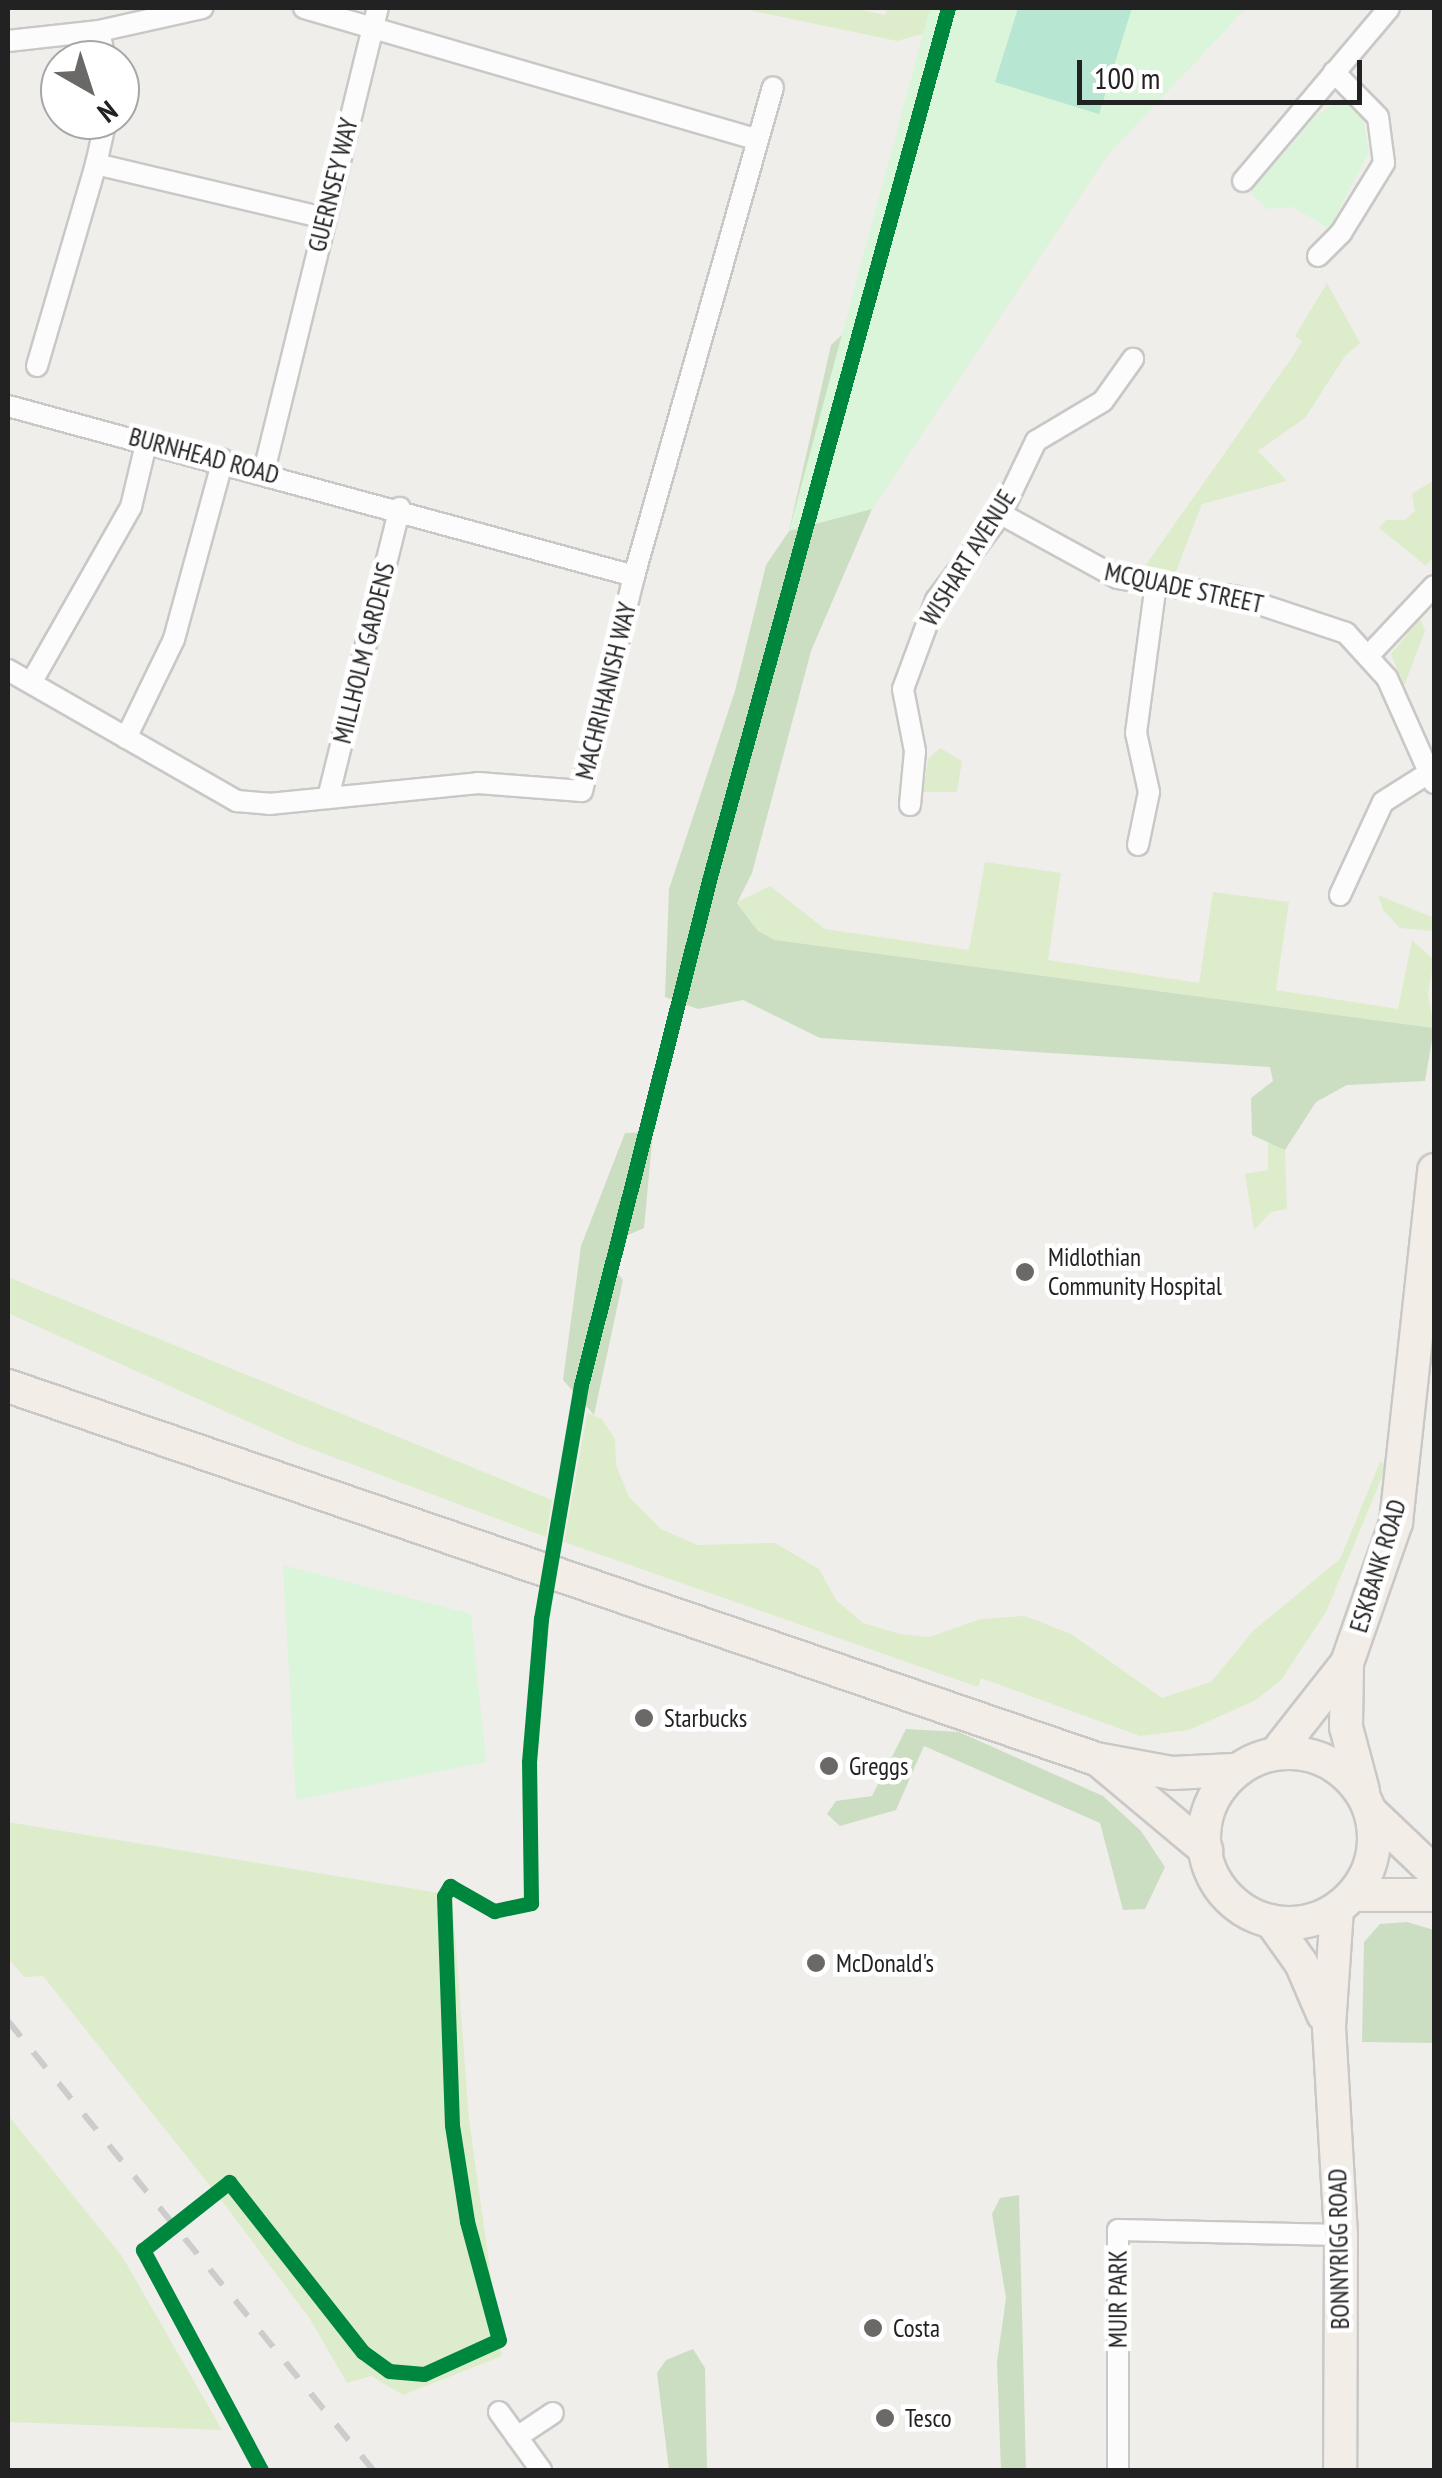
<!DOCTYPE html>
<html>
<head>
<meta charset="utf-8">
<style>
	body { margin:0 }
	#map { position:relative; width:1442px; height:2478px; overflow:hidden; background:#f0eeeb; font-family:"PT Sans Narrow",sans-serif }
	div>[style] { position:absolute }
	.grass>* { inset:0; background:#ddeccb }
	.forest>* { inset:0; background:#cbdec1 }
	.park>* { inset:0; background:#daf5da }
	.pitch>* { inset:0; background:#b7e6d2 }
	.roads { filter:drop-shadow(2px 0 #c9c8c7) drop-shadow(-2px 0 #c9c8c7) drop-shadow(0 2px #c9c8c7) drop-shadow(0 -2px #c9c8c7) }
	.minor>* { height:20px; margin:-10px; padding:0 10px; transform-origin:10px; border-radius:10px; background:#fdfcfc }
	.primary>* { height:32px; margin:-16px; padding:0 16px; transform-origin:16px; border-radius:16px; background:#f3ede7 }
	.primary>.ring { margin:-16px; padding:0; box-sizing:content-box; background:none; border:32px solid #f3ede7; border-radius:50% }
	.rail>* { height:6px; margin-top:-3px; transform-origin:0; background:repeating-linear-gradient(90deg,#ccc 0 20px,transparent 0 40px) }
	.cycleway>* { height:15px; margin:-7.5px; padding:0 7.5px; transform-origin:7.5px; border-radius:7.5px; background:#00873e }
	.dots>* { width:28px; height:28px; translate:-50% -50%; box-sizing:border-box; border:5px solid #fff; border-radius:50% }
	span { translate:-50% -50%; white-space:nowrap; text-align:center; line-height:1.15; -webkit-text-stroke:9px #fff; paint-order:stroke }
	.street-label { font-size:25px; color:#222 }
	.poi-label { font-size:25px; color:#222 }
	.left { translate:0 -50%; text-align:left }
	.frame { position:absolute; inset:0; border:10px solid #222; pointer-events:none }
	.north { position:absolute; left:40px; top:40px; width:100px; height:100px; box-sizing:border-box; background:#fff; border:2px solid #a7a7a7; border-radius:50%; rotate:141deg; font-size:28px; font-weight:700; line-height:40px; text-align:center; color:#222 }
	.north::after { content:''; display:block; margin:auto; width:35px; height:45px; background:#6a6968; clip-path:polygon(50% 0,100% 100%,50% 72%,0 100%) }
	.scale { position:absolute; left:1077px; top:60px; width:285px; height:45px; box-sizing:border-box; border:5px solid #222; border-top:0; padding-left:12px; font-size:30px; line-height:35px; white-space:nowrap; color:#222; -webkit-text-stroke:8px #fff; paint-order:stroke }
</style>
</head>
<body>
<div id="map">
	<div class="grass">
		<i style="clip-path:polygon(739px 8px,851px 8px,885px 15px,888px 8px,936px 8px,929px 32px,897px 41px)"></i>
		<i style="clip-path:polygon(1327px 283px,1360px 343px,1345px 356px,1305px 418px,1258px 451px,1287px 481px,1202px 504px,1175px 574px,1143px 569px,1293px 356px,1302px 341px,1295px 336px)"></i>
		<i style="clip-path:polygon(1434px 480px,1434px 556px,1426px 566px,1379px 528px,1386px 520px,1405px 520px,1415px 511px,1412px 494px)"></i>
		<i style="clip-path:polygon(1420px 619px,1425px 631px,1404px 686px,1391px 654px)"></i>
		<i style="clip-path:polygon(940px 748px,962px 761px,957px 792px,923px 792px,928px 759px)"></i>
		<i style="clip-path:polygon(985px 862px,1061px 873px,1048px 960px,1199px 983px,1213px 892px,1289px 902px,1276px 990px,1398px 1009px,1412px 940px,1434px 960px,1428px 994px,1434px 1028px,775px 940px,758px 931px,737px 902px,770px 886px,825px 929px,969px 950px)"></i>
		<i style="clip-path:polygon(1378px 895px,1434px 918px,1434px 931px,1400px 928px,1383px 910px)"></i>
		<i style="clip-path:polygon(1268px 1141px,1285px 1150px,1287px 1209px,1271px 1212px,1254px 1230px,1245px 1174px,1268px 1170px)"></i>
		<i style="clip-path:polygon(8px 1277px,552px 1500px,546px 1537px,293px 1442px,8px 1313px)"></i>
		<i style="clip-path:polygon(587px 1413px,602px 1419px,615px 1439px,616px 1465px,629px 1497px,661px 1529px,697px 1545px,775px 1543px,819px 1569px,836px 1600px,863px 1623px,900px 1634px,929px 1637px,981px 1619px,1025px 1616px,1071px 1634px,1162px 1698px,1211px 1682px,1253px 1631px,1340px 1559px,1380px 1462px,1387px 1465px,1326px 1612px,1281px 1680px,1256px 1700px,1189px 1730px,1140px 1736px,981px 1678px,978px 1687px,564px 1542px)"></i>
		<i style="clip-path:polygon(8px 1822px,452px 1895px,469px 2119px,502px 2356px,403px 2395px,371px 2376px,347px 2383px,310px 2319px,219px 2197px,43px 1976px,24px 1977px,8px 1958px)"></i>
		<i style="clip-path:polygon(8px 2115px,122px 2256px,222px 2430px,8px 2422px)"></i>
	</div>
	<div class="forest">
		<i style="clip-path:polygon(1026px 270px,872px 509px,811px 651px,752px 873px,737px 903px,758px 931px,775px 940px,1434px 1028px,1425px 1081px,1347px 1085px,1316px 1102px,1285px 1150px,1252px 1135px,1251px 1098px,1273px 1081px,1270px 1067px,820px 1038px,743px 1000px,698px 1009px,665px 997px,669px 889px,735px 691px,766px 565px,789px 531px,831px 345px,892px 288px)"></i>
		<i style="clip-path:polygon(653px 1132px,644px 1228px,617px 1240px,613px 1267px,623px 1280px,594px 1415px,563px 1380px,581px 1246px,625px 1133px)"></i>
		<i style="clip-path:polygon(906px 1729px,959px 1732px,1103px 1796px,1141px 1831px,1165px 1867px,1145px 1909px,1123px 1910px,1100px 1823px,924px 1746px,896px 1810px,840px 1826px,827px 1814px,836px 1801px,872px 1796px)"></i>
		<i style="clip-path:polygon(1407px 1922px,1434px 1930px,1434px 2043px,1362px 2042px,1364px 1942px,1380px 1924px)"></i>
		<i style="clip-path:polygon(1019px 2195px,1026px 2470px,1001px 2470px,997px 2362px,1006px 2298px,992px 2214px,1000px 2198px)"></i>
		<i style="clip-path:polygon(693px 2349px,705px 2368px,707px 2470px,669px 2470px,657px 2373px,666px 2360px)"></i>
	</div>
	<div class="park">
		<i style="clip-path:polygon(930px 8px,1246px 8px,1107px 156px,872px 509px,789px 531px)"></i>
		<i style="clip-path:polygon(1343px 98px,1361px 106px,1369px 152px,1336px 216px,1341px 222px,1328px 228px,1293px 207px,1267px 209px,1250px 192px,1317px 115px)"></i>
		<i style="clip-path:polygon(283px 1565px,471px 1614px,486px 1762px,296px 1800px)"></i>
	</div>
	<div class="pitch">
		<i style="clip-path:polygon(1018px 8px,1132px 8px,1099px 114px,995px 82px)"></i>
	</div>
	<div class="roads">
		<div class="minor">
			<i style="left:304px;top:8px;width:472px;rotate:16.2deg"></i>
			<i style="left:99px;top:31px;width:30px;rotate:78deg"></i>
			<i style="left:8px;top:41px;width:92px;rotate:-6.3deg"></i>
			<i style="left:99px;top:31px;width:106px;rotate:-12.6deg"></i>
			<i style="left:96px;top:164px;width:45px;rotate:-77.2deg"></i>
			<i style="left:1243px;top:181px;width:226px;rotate:-49.8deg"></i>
			<i style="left:1318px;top:256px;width:33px;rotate:-45deg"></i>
			<i style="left:1341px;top:233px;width:82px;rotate:-58.4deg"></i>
			<i style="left:1384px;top:163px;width:46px;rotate:-97.4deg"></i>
			<i style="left:1378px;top:117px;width:63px;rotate:-134.4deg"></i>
			<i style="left:37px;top:366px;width:210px;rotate:-73.7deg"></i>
			<i style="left:96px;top:164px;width:234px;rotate:13.3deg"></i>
			<i style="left:8px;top:406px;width:649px;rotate:15.19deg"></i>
			<i style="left:264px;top:471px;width:477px;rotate:-76.2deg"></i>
			<i style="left:1001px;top:514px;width:133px;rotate:28.7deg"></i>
			<i style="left:1118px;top:578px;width:121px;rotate:9deg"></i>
			<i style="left:1238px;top:597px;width:114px;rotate:18.4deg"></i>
			<i style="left:1346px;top:633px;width:61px;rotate:47.7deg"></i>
			<i style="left:1387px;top:678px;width:115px;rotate:65.9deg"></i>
			<i style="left:1370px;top:654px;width:93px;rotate:-46.7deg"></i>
			<i style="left:8px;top:670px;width:264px;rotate:29.8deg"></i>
			<i style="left:237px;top:801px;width:32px;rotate:5deg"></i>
			<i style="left:269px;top:804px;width:210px;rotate:-5.7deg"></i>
			<i style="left:478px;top:783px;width:104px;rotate:4.4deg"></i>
			<i style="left:582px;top:791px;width:221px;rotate:-76.4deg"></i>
			<i style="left:634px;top:576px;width:508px;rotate:-74.13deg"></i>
			<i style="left:31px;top:683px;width:202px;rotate:-60.4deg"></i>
			<i style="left:131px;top:507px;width:69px;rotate:-76.6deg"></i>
			<i style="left:126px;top:738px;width:110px;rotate:-64.1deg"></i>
			<i style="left:174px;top:639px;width:186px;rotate:-74.7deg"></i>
			<i style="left:328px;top:798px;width:299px;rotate:-76.1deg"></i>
			<i style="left:910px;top:805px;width:54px;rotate:-84.7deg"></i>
			<i style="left:915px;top:751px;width:63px;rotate:-101deg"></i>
			<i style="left:903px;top:689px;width:95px;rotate:-69.7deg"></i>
			<i style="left:936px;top:600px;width:108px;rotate:-52.9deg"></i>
			<i style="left:1001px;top:514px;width:81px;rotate:-64.4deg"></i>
			<i style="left:1036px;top:441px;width:78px;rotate:-30.8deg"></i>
			<i style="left:1103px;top:401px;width:52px;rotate:-54.5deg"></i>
			<i style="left:1138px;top:845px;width:54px;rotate:-78.3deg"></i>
			<i style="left:1149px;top:792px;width:60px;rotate:-102.4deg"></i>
			<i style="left:1136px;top:733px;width:151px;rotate:-82.4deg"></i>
			<i style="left:1340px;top:895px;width:102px;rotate:-65.2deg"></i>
			<i style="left:1383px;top:802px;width:52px;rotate:-32.5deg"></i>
			<i style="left:499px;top:2412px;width:72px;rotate:54.1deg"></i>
			<i style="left:517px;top:2437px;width:43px;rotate:-33.7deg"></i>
			<i style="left:1118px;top:2470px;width:240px;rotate:-90deg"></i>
			<i style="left:1118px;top:2230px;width:223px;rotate:1.3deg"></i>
		</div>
		<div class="primary">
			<i style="left:8px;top:1386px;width:1150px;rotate:18.92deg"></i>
			<i style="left:1096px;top:1759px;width:77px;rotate:10.4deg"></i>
			<i style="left:1172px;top:1773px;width:62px;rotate:-2.8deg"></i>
			<i style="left:1347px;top:1663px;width:64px;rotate:90.9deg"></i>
			<i style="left:1346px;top:1727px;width:66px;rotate:75.1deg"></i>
			<i style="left:1277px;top:1752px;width:113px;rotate:-51.8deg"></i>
			<i style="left:1347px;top:1663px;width:149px;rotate:-70.8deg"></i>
			<i style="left:1396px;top:1522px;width:354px;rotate:-83.8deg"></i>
			<i class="ring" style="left:1204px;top:1753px;width:138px;height:138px"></i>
			<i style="left:1102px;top:1763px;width:136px;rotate:39.9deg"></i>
			<i style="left:1372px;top:1813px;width:86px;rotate:43.6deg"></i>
			<i style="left:1352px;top:1895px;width:82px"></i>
			<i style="left:1337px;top:1909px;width:118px;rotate:93.9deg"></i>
			<i style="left:1329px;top:2027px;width:208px;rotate:86.7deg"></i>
			<i style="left:1341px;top:2235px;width:235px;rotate:90.2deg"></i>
			<i style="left:1271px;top:1921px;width:52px;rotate:54.5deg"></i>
			<i style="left:1301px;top:1963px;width:56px;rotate:66.7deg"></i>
		</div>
	</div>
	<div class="rail">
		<i style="left:8px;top:2021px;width:579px;rotate:50.89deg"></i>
	</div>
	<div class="cycleway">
		<i style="left:261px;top:2470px;width:250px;rotate:-118.2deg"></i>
		<i style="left:143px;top:2250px;width:110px;rotate:-38.3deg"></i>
		<i style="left:229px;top:2182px;width:216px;rotate:51.8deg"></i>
		<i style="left:363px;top:2352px;width:32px;rotate:36deg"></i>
		<i style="left:389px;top:2371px;width:35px;rotate:5deg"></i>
		<i style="left:424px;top:2374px;width:82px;rotate:-24.4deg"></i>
		<i style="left:499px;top:2340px;width:123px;rotate:-105.1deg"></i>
		<i style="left:467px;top:2221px;width:97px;rotate:-98.9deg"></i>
		<i style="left:452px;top:2125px;width:229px;rotate:-92deg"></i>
		<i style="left:444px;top:1896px;width:12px;rotate:-59deg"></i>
		<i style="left:450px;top:1886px;width:51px;rotate:29.6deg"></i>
		<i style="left:494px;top:1911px;width:38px;rotate:-12deg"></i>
		<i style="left:531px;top:1903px;width:141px;rotate:-90.8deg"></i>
		<i style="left:529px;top:1762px;width:144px;rotate:-85.2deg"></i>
		<i style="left:541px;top:1619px;width:237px;rotate:-80.3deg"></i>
		<i style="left:581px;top:1385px;width:528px;rotate:-75.75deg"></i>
		<i style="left:711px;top:873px;width:897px;rotate:-74.68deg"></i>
	</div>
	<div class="dots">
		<i style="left:1025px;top:1272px;background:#6a6968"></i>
		<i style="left:644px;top:1718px;background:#6a6968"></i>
		<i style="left:829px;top:1766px;background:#6a6968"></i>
		<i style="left:816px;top:1963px;background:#6a6968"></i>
		<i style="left:873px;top:2328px;background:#6a6968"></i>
		<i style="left:885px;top:2418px;background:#6a6968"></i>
	</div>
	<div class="street-label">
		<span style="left:333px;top:185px;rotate:-76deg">GUERNSEY WAY</span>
		<span style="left:204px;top:456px;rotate:15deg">BURNHEAD ROAD</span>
		<span style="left:968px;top:558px;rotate:-58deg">WISHART AVENUE</span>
		<span style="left:1184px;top:588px;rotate:12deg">MCQUADE STREET</span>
		<span style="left:364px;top:653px;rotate:-76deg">MILLHOLM GARDENS</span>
		<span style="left:606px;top:691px;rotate:-76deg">MACHRIHANISH WAY</span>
		<span style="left:1378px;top:1566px;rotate:-73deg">ESKBANK ROAD</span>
		<span style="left:1339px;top:2249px;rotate:-91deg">BONNYRIGG ROAD</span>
		<span style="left:1118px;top:2299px;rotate:-90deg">MUIR PARK</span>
	</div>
	<div class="poi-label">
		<span class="left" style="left:1048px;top:1272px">Midlothian<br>Community Hospital</span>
		<span class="left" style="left:664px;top:1718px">Starbucks</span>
		<span class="left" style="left:849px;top:1766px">Greggs</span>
		<span class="left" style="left:836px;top:1963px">McDonald's</span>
		<span class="left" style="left:893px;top:2328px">Costa</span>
		<span class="left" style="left:905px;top:2418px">Tesco</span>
	</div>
	<div class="frame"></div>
	<div class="north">N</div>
	<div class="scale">100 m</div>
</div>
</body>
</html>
